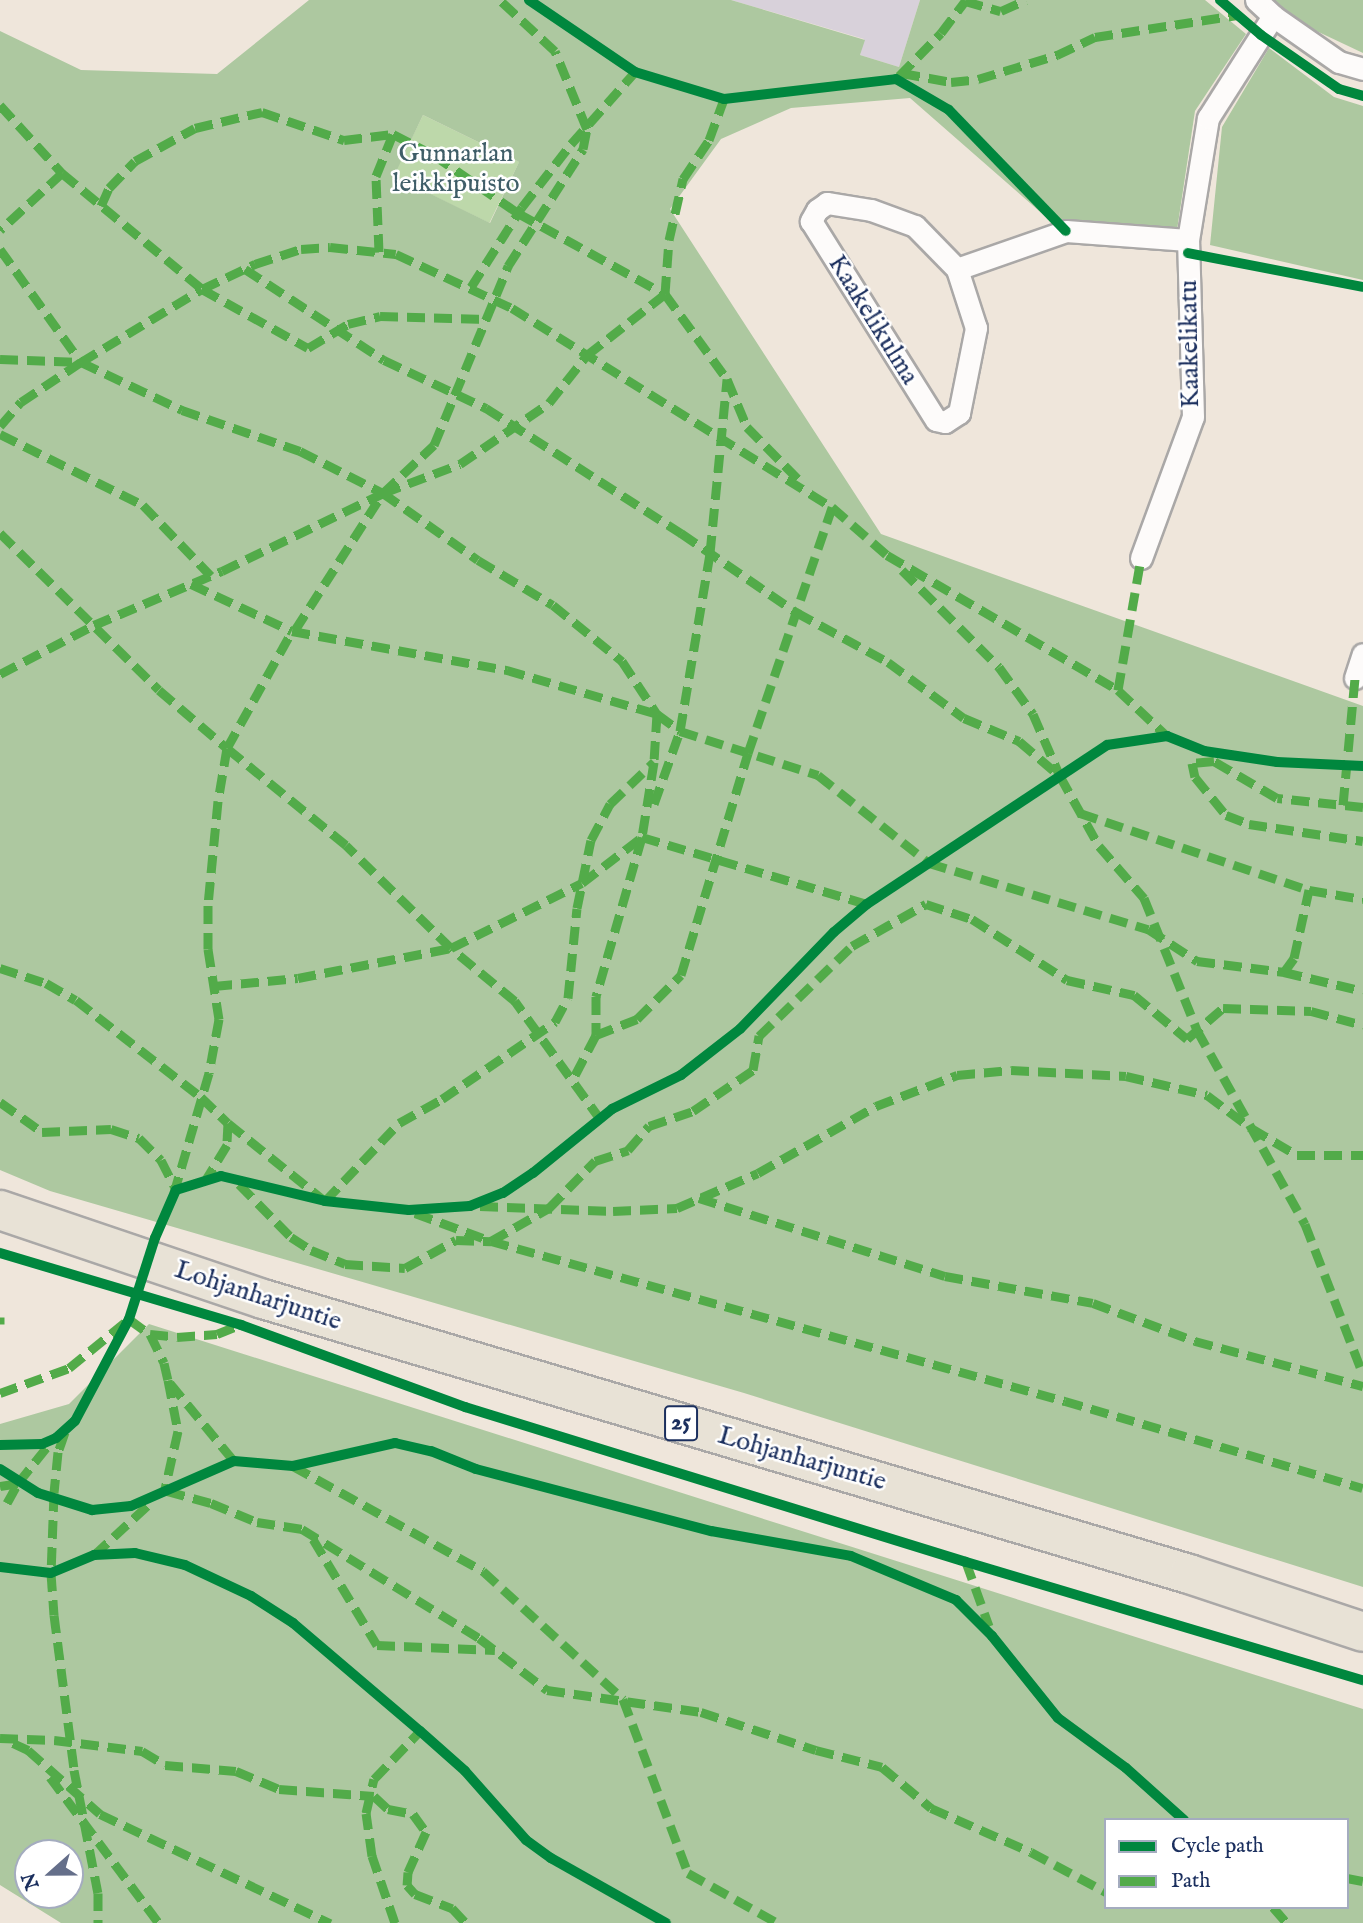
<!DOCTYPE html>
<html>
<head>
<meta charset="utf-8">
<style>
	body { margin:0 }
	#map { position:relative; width:1363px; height:1923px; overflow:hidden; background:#efe6db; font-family:"IM FELL English",serif }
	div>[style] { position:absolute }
	.industrial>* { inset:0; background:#d8d1da }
	.green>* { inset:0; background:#bdd8aa; transform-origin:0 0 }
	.forest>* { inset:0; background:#adc8a0 }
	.roads { filter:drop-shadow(2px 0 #aaa8a7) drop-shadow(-2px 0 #aaa8a7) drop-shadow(0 2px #aaa8a7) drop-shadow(0 -2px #aaa8a7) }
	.street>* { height:21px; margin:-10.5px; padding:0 10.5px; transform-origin:10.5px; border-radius:10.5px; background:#fdfbfa }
	.highway>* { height:38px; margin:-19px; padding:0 19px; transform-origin:19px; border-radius:19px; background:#e8e2d6 }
	.quiet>* { height:9px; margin-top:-4.5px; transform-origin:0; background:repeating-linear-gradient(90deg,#52ab49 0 18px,transparent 0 27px) }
	.cycleway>* { height:10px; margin:-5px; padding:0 5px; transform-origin:5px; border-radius:5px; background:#00873e }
	span { translate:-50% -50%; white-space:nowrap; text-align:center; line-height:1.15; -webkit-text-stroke:5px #fff; paint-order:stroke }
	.shield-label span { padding:2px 5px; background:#fff; border:2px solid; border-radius:5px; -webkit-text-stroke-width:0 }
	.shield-label { font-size:24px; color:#1b2f5e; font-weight:700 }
	.park-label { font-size:26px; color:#3f5e68 }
	.street-label { font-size:26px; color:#1b2f5e }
	.legend { position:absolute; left:1104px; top:1818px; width:245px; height:91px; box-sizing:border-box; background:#fff; border:2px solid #a4acbf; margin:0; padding:9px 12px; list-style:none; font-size:21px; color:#1b2f5e }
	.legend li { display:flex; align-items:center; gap:14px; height:35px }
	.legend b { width:35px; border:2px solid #a4acbf }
	.north { position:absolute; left:14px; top:1839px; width:70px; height:70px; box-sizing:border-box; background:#fff; border:2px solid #a4acbf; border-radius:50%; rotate:249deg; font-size:19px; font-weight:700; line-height:28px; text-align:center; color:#1b2f5e }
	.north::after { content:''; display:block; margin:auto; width:24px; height:32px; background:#656f8a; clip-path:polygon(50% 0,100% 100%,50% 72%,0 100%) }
</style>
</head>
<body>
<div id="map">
	<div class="industrial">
		<i style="clip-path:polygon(731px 0,920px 0,899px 67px,860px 55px,864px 39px)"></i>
	</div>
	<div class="green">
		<i style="left:423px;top:115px;width:107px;height:68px;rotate:26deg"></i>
	</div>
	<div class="forest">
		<i style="clip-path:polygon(evenodd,309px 0,731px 0,865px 40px,860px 55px,899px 67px,920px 0,1205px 0,1246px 34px,1195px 111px,1177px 230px,1047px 218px,910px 98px,791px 108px,721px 139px,670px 209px,881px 534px,1363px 706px,1363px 1587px,744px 1393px,50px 1191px,0 1170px,0 31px,81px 70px,217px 74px,309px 0,423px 115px,519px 162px,490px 223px,394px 176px,423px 115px)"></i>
		<i style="clip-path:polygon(1270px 0,1363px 0,1363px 53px,1291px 19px)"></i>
		<i style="clip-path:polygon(1269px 48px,1334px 97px,1363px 106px,1363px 280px,1210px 245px,1222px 127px)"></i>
		<i style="clip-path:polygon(evenodd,149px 1324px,1363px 1709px,1363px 1923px,61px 1923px,0 1885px,0 1424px,69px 1404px,149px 1324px,1106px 1820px,1347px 1820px,1347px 1907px,1106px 1907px,1106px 1820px,149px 1324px,70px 1853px,70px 1895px,28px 1895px,28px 1853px,70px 1853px)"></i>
	</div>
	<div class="roads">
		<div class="street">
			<i style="left:1256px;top:0;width:23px;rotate:43deg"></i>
			<i style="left:1273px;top:16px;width:80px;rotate:34.9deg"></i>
			<i style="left:1339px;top:62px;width:25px;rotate:16deg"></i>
			<i style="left:957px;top:269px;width:60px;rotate:-134.3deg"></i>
			<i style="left:915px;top:226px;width:47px;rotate:-160deg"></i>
			<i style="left:871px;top:210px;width:45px;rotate:-171deg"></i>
			<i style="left:827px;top:203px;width:12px;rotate:145deg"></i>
			<i style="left:817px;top:210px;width:13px;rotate:119deg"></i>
			<i style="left:811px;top:221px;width:235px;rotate:57.9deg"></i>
			<i style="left:936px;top:420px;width:9px;rotate:13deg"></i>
			<i style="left:945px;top:422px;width:17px;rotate:-33deg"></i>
			<i style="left:959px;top:413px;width:87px;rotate:-78.7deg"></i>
			<i style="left:976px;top:328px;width:62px;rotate:-107.9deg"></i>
			<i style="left:957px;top:269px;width:115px;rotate:-19.2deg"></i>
			<i style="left:1066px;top:231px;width:122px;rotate:4.2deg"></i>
			<i style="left:1141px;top:558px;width:150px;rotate:-69.8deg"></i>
			<i style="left:1193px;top:417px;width:177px;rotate:-91.6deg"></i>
			<i style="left:1188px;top:240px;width:124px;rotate:-80.7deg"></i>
			<i style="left:1208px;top:118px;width:121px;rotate:-57.5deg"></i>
			<i style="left:1355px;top:678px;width:25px;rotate:-72deg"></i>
		</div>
		<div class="highway">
			<i style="left:0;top:1210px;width:278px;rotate:18.7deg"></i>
			<i style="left:263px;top:1299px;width:966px;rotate:16.54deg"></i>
			<i style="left:1189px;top:1574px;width:183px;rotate:18.4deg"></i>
		</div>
	</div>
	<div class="quiet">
		<i style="left:965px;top:1px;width:37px;rotate:16deg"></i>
		<i style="left:1001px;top:11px;width:27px;rotate:-24deg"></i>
		<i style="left:902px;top:73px;width:50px;rotate:10.4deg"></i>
		<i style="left:951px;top:82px;width:27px;rotate:-6deg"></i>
		<i style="left:978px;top:79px;width:83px;rotate:-16.9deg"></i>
		<i style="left:1057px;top:55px;width:42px;rotate:-25.3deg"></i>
		<i style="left:1095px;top:37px;width:144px;rotate:-8.8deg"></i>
		<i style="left:899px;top:76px;width:60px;rotate:-45.7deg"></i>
		<i style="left:941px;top:33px;width:41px;rotate:-52.9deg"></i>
		<i style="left:0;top:105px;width:92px;rotate:47.6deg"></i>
		<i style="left:62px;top:173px;width:84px;rotate:137.4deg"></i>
		<i style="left:62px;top:173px;width:182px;rotate:39.6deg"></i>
		<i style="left:202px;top:289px;width:121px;rotate:29.1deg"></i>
		<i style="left:308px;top:348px;width:47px;rotate:-31deg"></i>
		<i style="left:348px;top:324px;width:33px;rotate:-14deg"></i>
		<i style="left:380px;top:316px;width:106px;rotate:1.6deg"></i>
		<i style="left:101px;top:206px;width:20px;rotate:-66deg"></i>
		<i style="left:109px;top:188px;width:37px;rotate:-46deg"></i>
		<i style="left:135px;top:161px;width:68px;rotate:-28.8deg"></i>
		<i style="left:195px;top:128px;width:69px;rotate:-13.4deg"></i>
		<i style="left:262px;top:112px;width:87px;rotate:18.9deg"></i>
		<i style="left:344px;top:140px;width:49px;rotate:-7deg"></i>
		<i style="left:0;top:249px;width:139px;rotate:54.4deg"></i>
		<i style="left:379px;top:252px;width:76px;rotate:-92.3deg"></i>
		<i style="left:376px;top:176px;width:45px;rotate:-68deg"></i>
		<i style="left:393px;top:134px;width:46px;rotate:27.1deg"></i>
		<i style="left:434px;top:155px;width:102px;rotate:34.6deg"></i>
		<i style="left:518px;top:213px;width:168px;rotate:28.9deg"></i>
		<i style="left:665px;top:294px;width:105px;rotate:53.9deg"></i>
		<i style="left:727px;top:379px;width:52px;rotate:67.4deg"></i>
		<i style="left:747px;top:427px;width:77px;rotate:45.5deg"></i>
		<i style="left:245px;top:269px;width:166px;rotate:33.2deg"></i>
		<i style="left:384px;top:360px;width:113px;rotate:25.2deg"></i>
		<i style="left:486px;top:408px;width:232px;rotate:32.7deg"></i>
		<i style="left:681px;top:533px;width:140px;rotate:34.5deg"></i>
		<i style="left:796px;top:612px;width:105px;rotate:28.5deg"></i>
		<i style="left:888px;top:662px;width:94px;rotate:36.4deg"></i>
		<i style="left:964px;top:718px;width:60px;rotate:22.7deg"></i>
		<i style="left:1019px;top:741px;width:54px;rotate:40.5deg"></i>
		<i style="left:471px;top:287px;width:95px;rotate:-57.5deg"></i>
		<i style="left:522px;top:207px;width:80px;rotate:-52.1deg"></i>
		<i style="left:571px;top:144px;width:96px;rotate:-48.4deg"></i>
		<i style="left:0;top:359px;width:81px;rotate:2.1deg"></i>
		<i style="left:81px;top:362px;width:112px;rotate:25.4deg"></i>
		<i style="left:182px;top:410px;width:125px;rotate:19.2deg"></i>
		<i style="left:300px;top:451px;width:93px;rotate:26.8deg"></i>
		<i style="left:383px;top:493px;width:116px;rotate:35.2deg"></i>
		<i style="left:478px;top:560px;width:87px;rotate:31deg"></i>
		<i style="left:553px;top:605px;width:89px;rotate:39.1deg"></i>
		<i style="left:622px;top:661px;width:64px;rotate:56.6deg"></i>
		<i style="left:657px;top:714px;width:48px;rotate:93.6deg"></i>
		<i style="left:654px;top:762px;width:76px;rotate:99.1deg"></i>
		<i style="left:642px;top:837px;width:166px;rotate:106.1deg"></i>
		<i style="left:596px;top:996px;width:39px;rotate:90deg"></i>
		<i style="left:596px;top:1035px;width:52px;rotate:117.6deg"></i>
		<i style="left:0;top:426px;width:32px;rotate:-49deg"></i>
		<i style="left:21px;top:402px;width:72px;rotate:-33.7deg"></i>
		<i style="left:81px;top:362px;width:141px;rotate:-31.1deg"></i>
		<i style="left:202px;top:289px;width:59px;rotate:-25.3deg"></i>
		<i style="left:255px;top:264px;width:48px;rotate:-18.1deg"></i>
		<i style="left:301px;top:249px;width:29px;rotate:-4deg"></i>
		<i style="left:330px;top:247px;width:66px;rotate:6.1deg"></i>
		<i style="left:396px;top:254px;width:128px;rotate:25deg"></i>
		<i style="left:512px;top:308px;width:377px;rotate:31.9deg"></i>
		<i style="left:832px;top:507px;width:73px;rotate:41.1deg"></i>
		<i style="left:887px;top:555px;width:268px;rotate:30.3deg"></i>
		<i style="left:1118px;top:690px;width:67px;rotate:43.2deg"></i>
		<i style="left:0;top:434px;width:160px;rotate:26.4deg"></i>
		<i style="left:143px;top:505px;width:98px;rotate:46.2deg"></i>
		<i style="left:0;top:533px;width:223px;rotate:44.6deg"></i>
		<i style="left:159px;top:690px;width:89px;rotate:40.5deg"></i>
		<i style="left:227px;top:748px;width:54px;rotate:99.6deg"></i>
		<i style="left:218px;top:801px;width:104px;rotate:95.5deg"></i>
		<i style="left:208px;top:905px;width:44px;rotate:90deg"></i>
		<i style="left:208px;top:949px;width:71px;rotate:81.1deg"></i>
		<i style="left:219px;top:1019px;width:55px;rotate:100.5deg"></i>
		<i style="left:209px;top:1073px;width:125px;rotate:106.3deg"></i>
		<i style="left:902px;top:570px;width:137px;rotate:45deg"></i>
		<i style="left:999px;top:667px;width:58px;rotate:54.1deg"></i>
		<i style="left:1033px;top:714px;width:68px;rotate:66.5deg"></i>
		<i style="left:1060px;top:776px;width:80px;rotate:60.9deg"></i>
		<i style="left:1099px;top:846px;width:69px;rotate:49.1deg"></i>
		<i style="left:1144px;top:898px;width:142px;rotate:68.1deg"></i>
		<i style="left:1197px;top:1030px;width:222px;rotate:60.9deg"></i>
		<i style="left:1305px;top:1224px;width:161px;rotate:68.9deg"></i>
		<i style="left:191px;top:584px;width:111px;rotate:25deg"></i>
		<i style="left:295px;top:630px;width:163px;rotate:-57.3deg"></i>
		<i style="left:383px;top:493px;width:70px;rotate:-43.3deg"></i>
		<i style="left:434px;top:445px;width:194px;rotate:-67.5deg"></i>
		<i style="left:508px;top:266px;width:139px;rotate:-57.3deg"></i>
		<i style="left:583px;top:149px;width:20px;rotate:-79deg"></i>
		<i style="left:587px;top:129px;width:84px;rotate:-112.3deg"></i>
		<i style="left:555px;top:51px;width:75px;rotate:-137.2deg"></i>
		<i style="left:0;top:674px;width:106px;rotate:-27.5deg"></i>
		<i style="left:94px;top:625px;width:139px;rotate:-22.9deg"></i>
		<i style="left:222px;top:571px;width:179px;rotate:-25.8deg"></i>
		<i style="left:383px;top:493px;width:82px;rotate:-20.6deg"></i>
		<i style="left:460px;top:464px;width:108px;rotate:-34.4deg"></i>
		<i style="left:549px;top:403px;width:61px;rotate:-51.6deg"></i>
		<i style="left:587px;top:355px;width:99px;rotate:-38deg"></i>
		<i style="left:665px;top:294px;width:54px;rotate:-85.8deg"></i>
		<i style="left:669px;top:240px;width:63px;rotate:-77.1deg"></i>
		<i style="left:683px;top:179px;width:47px;rotate:-56.3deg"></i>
		<i style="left:709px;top:140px;width:44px;rotate:-69.9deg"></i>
		<i style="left:1118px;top:690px;width:134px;rotate:-80.1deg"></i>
		<i style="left:654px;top:804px;width:77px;rotate:-70.4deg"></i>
		<i style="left:680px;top:731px;width:181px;rotate:-80.4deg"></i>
		<i style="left:710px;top:553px;width:175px;rotate:-84.4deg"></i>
		<i style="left:1343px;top:805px;width:128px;rotate:-84.6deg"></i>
		<i style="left:1363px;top:807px;width:86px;rotate:-174deg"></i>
		<i style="left:1277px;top:798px;width:73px;rotate:-149.6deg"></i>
		<i style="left:1214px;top:761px;width:22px;rotate:175deg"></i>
		<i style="left:1192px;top:763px;width:14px;rotate:78deg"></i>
		<i style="left:1195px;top:777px;width:49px;rotate:50.8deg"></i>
		<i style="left:1226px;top:815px;width:25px;rotate:21deg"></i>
		<i style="left:1249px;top:824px;width:115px;rotate:8.5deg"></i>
		<i style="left:1080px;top:813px;width:242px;rotate:18.6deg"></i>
		<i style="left:642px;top:837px;width:235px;rotate:16.6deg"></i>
		<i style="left:0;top:968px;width:48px;rotate:18.1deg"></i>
		<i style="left:46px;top:983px;width:34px;rotate:30deg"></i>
		<i style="left:76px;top:1000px;width:158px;rotate:37.8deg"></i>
		<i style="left:201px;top:1097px;width:37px;rotate:44deg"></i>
		<i style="left:228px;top:1123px;width:22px;rotate:93deg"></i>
		<i style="left:227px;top:1145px;width:42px;rotate:121.4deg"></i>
		<i style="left:1284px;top:972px;width:81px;rotate:13.5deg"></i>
		<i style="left:214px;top:986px;width:84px;rotate:-5.4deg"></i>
		<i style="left:298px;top:978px;width:156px;rotate:-11.1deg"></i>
		<i style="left:451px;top:948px;width:146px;rotate:-26.4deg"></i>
		<i style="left:582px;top:883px;width:76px;rotate:-37.5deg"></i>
		<i style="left:596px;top:1035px;width:44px;rotate:-21.3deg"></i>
		<i style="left:637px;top:1019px;width:62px;rotate:-45deg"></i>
		<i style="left:681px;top:975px;width:232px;rotate:-73.2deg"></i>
		<i style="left:748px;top:753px;width:260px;rotate:-71.1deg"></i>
		<i style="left:0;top:1102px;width:52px;rotate:35.5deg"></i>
		<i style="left:42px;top:1132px;width:69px;rotate:-2.5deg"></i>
		<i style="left:111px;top:1129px;width:29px;rotate:18deg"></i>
		<i style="left:139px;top:1138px;width:31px;rotate:45deg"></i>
		<i style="left:161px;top:1160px;width:34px;rotate:63deg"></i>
		<i style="left:601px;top:1120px;width:147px;rotate:-125.9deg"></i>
		<i style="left:515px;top:1001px;width:83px;rotate:-140.4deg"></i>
		<i style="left:451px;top:948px;width:147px;rotate:-135.6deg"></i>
		<i style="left:346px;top:845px;width:154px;rotate:-140.8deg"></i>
		<i style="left:227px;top:748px;width:134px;rotate:-60.9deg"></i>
		<i style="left:292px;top:631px;width:219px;rotate:10.3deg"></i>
		<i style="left:507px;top:670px;width:156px;rotate:16.3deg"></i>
		<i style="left:657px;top:714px;width:29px;rotate:36deg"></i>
		<i style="left:680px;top:731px;width:145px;rotate:17.7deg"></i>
		<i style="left:818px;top:775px;width:142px;rotate:38.4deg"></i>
		<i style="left:929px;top:863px;width:229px;rotate:16.8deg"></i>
		<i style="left:1148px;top:929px;width:59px;rotate:33.1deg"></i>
		<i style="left:1197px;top:961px;width:88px;rotate:7.2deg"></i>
		<i style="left:1284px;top:972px;width:17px;rotate:-54deg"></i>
		<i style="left:1294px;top:958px;width:70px;rotate:-77.6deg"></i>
		<i style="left:1309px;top:890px;width:55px;rotate:9.5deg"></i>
		<i style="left:228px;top:1123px;width:124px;rotate:38.8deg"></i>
		<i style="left:325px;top:1201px;width:108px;rotate:-46.5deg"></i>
		<i style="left:399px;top:1123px;width:49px;rotate:-29.2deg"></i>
		<i style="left:442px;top:1099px;width:137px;rotate:-34.3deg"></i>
		<i style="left:555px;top:1022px;width:27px;rotate:-62deg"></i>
		<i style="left:568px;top:998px;width:90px;rotate:-84.3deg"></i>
		<i style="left:577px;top:908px;width:69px;rotate:-78.4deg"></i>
		<i style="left:591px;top:840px;width:41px;rotate:-62.2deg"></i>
		<i style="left:610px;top:804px;width:61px;rotate:-43.7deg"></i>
		<i style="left:239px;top:1184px;width:74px;rotate:45.5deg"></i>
		<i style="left:291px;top:1237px;width:24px;rotate:33deg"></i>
		<i style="left:311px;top:1250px;width:37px;rotate:22deg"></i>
		<i style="left:345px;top:1264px;width:60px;rotate:3.8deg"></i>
		<i style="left:405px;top:1268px;width:58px;rotate:-28.8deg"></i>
		<i style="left:456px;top:1240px;width:35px;rotate:2deg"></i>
		<i style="left:491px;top:1241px;width:67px;rotate:-29.6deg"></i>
		<i style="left:549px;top:1208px;width:66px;rotate:-45.6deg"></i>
		<i style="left:595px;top:1161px;width:35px;rotate:-18deg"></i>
		<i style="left:628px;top:1150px;width:32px;rotate:-49deg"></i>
		<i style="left:649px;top:1126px;width:46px;rotate:-18.8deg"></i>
		<i style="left:693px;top:1111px;width:73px;rotate:-34.3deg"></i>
		<i style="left:753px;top:1070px;width:35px;rotate:-80deg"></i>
		<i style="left:759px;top:1036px;width:129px;rotate:-44.1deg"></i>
		<i style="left:852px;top:946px;width:85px;rotate:-29.6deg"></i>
		<i style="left:926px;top:904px;width:48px;rotate:18.1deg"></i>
		<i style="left:972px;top:919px;width:113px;rotate:32.7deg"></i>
		<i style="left:1067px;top:980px;width:69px;rotate:12.6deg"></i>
		<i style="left:1134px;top:995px;width:69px;rotate:39.7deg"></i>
		<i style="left:1187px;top:1039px;width:48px;rotate:-40.7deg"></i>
		<i style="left:1223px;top:1008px;width:88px;rotate:2deg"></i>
		<i style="left:1311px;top:1011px;width:54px;rotate:15.1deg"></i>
		<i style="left:699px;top:1198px;width:258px;rotate:17.6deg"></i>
		<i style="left:945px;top:1276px;width:150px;rotate:10.3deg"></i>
		<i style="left:1093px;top:1303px;width:109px;rotate:20.4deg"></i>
		<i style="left:1195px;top:1341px;width:174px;rotate:15deg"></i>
		<i style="left:480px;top:1206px;width:133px;rotate:2.2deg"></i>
		<i style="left:613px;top:1211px;width:64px;rotate:-2.7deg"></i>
		<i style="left:677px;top:1208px;width:88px;rotate:-23.4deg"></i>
		<i style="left:758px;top:1173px;width:136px;rotate:-29.6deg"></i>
		<i style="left:876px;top:1106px;width:87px;rotate:-20.9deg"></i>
		<i style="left:957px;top:1075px;width:54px;rotate:-5.3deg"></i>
		<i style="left:1011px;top:1070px;width:115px;rotate:3deg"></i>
		<i style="left:1126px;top:1076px;width:83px;rotate:13.2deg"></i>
		<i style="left:1207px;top:1095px;width:55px;rotate:36.9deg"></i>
		<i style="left:1251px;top:1128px;width:53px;rotate:30.4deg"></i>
		<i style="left:1297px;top:1155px;width:66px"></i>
		<i style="left:415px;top:1213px;width:81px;rotate:20.2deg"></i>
		<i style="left:491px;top:1241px;width:596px;rotate:15.58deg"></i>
		<i style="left:1065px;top:1401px;width:310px;rotate:16.3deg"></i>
		<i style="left:0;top:1317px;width:7px;rotate:90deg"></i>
		<i style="left:150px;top:1334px;width:27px;rotate:6deg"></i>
		<i style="left:177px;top:1337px;width:40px;rotate:-4.3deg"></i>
		<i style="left:217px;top:1334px;width:24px;rotate:-22deg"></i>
		<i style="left:170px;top:1383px;width:101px;rotate:50.6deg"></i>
		<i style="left:0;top:1393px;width:73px;rotate:-19.9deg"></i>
		<i style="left:69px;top:1368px;width:77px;rotate:-39.2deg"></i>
		<i style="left:129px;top:1319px;width:26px;rotate:36deg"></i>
		<i style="left:150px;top:1334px;width:32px;rotate:64deg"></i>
		<i style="left:164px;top:1363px;width:17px;rotate:77deg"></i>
		<i style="left:168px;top:1380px;width:52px;rotate:78.9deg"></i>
		<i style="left:178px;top:1431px;width:64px;rotate:102.7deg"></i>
		<i style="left:65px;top:1432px;width:21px;rotate:109deg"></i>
		<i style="left:58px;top:1452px;width:41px;rotate:95.6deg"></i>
		<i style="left:54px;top:1493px;width:80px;rotate:92.1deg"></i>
		<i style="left:51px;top:1573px;width:42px;rotate:85.9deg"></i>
		<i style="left:54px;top:1615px;width:156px;rotate:82.6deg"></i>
		<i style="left:74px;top:1770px;width:125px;rotate:79deg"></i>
		<i style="left:98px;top:1893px;width:30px;rotate:90deg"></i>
		<i style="left:293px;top:1466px;width:217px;rotate:28.9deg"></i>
		<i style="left:483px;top:1571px;width:190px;rotate:42.4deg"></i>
		<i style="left:623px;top:1699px;width:186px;rotate:69.5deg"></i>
		<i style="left:688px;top:1873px;width:103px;rotate:29.1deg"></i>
		<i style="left:0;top:1486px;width:18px;rotate:-9deg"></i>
		<i style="left:167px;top:1491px;width:46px;rotate:15.3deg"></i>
		<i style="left:211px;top:1503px;width:50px;rotate:22.4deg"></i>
		<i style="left:257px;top:1522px;width:46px;rotate:8.8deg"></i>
		<i style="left:302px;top:1529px;width:208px;rotate:31.6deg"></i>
		<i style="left:479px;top:1638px;width:86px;rotate:37.4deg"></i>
		<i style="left:547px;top:1690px;width:156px;rotate:8.1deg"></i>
		<i style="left:701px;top:1712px;width:121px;rotate:18.3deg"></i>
		<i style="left:816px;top:1750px;width:68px;rotate:14.4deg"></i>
		<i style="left:882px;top:1767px;width:64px;rotate:39.9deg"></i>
		<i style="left:931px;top:1808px;width:109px;rotate:23.7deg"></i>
		<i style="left:1031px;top:1852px;width:85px;rotate:28.1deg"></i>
		<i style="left:7px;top:1503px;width:23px;rotate:-61deg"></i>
		<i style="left:18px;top:1483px;width:51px;rotate:-51.3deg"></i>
		<i style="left:313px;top:1539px;width:124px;rotate:58.9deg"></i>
		<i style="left:377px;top:1645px;width:118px;rotate:2.4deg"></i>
		<i style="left:94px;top:1555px;width:74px;rotate:-42.8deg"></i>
		<i style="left:966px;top:1562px;width:68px;rotate:70.2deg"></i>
		<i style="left:0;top:1738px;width:54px;rotate:2.1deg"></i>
		<i style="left:54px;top:1740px;width:89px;rotate:7.1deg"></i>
		<i style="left:142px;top:1751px;width:27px;rotate:31deg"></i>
		<i style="left:165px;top:1765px;width:71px;rotate:4.8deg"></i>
		<i style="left:236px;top:1771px;width:47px;rotate:22.7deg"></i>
		<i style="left:279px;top:1789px;width:95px;rotate:4.2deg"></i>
		<i style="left:374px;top:1796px;width:19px;rotate:43deg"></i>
		<i style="left:388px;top:1809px;width:25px;rotate:11deg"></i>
		<i style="left:413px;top:1814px;width:22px;rotate:54deg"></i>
		<i style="left:426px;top:1832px;width:44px;rotate:114.2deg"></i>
		<i style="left:408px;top:1872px;width:13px;rotate:94deg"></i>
		<i style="left:407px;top:1885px;width:12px;rotate:48deg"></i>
		<i style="left:415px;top:1894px;width:40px;rotate:21deg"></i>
		<i style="left:452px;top:1908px;width:21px;rotate:47deg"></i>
		<i style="left:13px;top:1743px;width:17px;rotate:25deg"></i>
		<i style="left:28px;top:1750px;width:96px;rotate:41.6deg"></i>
		<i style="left:100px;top:1814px;width:255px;rotate:25.4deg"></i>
		<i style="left:50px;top:1777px;width:182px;rotate:53.3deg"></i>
		<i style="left:1347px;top:1878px;width:16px;rotate:11deg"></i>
		<i style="left:1273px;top:1907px;width:21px;rotate:49deg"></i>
		<i style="left:395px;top:1923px;width:71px;rotate:-108.9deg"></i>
		<i style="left:372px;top:1856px;width:43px;rotate:-97.9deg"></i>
		<i style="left:366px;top:1813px;width:35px;rotate:-77deg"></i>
		<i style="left:374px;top:1779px;width:66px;rotate:-46.2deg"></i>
	</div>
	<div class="cycleway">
		<i style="left:529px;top:0;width:128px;rotate:34.2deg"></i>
		<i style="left:635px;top:72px;width:93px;rotate:16.9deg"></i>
		<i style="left:724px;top:99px;width:173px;rotate:-6.6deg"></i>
		<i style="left:896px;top:79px;width:61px;rotate:30.3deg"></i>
		<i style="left:949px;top:110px;width:168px;rotate:46deg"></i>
		<i style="left:1220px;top:0;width:54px;rotate:40.5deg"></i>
		<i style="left:1261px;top:35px;width:95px;rotate:34.7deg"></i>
		<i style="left:1339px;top:89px;width:25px;rotate:16deg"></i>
		<i style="left:1188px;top:253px;width:178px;rotate:11deg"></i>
		<i style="left:0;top:1253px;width:252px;rotate:16.6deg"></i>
		<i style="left:241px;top:1325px;width:239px;rotate:20.1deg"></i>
		<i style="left:465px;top:1407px;width:524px;rotate:17.19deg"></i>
		<i style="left:966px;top:1562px;width:414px;rotate:16.6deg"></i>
		<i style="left:0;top:1445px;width:42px;rotate:-1.4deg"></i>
		<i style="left:42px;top:1444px;width:15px;rotate:-23deg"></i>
		<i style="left:56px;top:1438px;width:25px;rotate:-42deg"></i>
		<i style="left:75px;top:1421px;width:115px;rotate:-62.1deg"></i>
		<i style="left:129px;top:1319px;width:85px;rotate:-72.2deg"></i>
		<i style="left:155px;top:1238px;width:52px;rotate:-66.4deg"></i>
		<i style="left:176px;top:1190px;width:47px;rotate:-17.3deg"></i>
		<i style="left:221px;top:1176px;width:107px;rotate:13.5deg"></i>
		<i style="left:325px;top:1201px;width:84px;rotate:6.1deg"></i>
		<i style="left:409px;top:1210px;width:61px;rotate:-3.8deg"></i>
		<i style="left:470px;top:1206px;width:35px;rotate:-22deg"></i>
		<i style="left:503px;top:1193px;width:36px;rotate:-34deg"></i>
		<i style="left:533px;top:1173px;width:102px;rotate:-39deg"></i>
		<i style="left:612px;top:1109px;width:77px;rotate:-26.2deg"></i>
		<i style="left:681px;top:1075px;width:75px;rotate:-37.9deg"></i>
		<i style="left:740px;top:1029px;width:135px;rotate:-45.9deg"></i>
		<i style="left:834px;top:932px;width:43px;rotate:-40.3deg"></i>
		<i style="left:867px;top:904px;width:288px;rotate:-33.5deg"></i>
		<i style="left:1107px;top:745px;width:61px;rotate:-8.5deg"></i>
		<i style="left:1167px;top:736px;width:40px;rotate:22deg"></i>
		<i style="left:1204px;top:751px;width:74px;rotate:8.6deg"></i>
		<i style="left:1277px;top:762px;width:86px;rotate:2.7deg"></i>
		<i style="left:0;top:1469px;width:45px;rotate:32.3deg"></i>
		<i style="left:38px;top:1493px;width:57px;rotate:17.5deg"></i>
		<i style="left:92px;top:1510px;width:39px;rotate:-6deg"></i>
		<i style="left:131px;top:1506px;width:112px;rotate:-23.6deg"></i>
		<i style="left:234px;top:1461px;width:59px;rotate:4.8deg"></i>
		<i style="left:293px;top:1466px;width:105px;rotate:-12.7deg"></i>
		<i style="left:395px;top:1443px;width:37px;rotate:13deg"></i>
		<i style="left:431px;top:1451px;width:48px;rotate:21.8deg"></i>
		<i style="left:476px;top:1469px;width:243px;rotate:14.8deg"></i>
		<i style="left:711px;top:1531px;width:142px;rotate:10.1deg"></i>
		<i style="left:851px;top:1556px;width:114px;rotate:22.7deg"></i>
		<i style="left:956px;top:1600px;width:51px;rotate:45deg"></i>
		<i style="left:992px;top:1636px;width:105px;rotate:51.2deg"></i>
		<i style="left:1058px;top:1718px;width:84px;rotate:36.3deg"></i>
		<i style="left:1126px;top:1768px;width:78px;rotate:41.9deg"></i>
		<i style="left:0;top:1567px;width:51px;rotate:6.7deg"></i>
		<i style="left:51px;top:1573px;width:47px;rotate:-22.7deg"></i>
		<i style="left:94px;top:1555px;width:41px;rotate:-2.8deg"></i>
		<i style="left:135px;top:1553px;width:51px;rotate:13.5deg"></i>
		<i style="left:185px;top:1565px;width:73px;rotate:25.2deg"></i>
		<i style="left:251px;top:1596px;width:50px;rotate:32.7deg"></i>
		<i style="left:293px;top:1623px;width:167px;rotate:40.4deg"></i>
		<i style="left:420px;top:1731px;width:60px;rotate:41.6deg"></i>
		<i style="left:465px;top:1771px;width:92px;rotate:48.5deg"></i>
		<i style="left:526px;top:1840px;width:31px;rotate:36deg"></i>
		<i style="left:551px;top:1858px;width:132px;rotate:29.5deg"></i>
	</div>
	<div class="shield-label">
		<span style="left:681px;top:1423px">25</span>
	</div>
	<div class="park-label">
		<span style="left:456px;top:169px">Gunnarlan<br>leikkipuisto</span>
	</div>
	<div class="street-label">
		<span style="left:873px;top:320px;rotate:58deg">Kaakelikulma</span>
		<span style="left:1190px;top:344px;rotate:-91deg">Kaakelikatu</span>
		<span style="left:258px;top:1296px;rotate:18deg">Lohjanharjuntie</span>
		<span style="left:802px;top:1459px;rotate:16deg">Lohjanharjuntie</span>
	</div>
	<ul class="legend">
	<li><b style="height:9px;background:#00873e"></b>Cycle path</li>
	<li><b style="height:9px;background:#52ab49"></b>Path</li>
	</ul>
	<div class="north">N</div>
</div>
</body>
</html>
